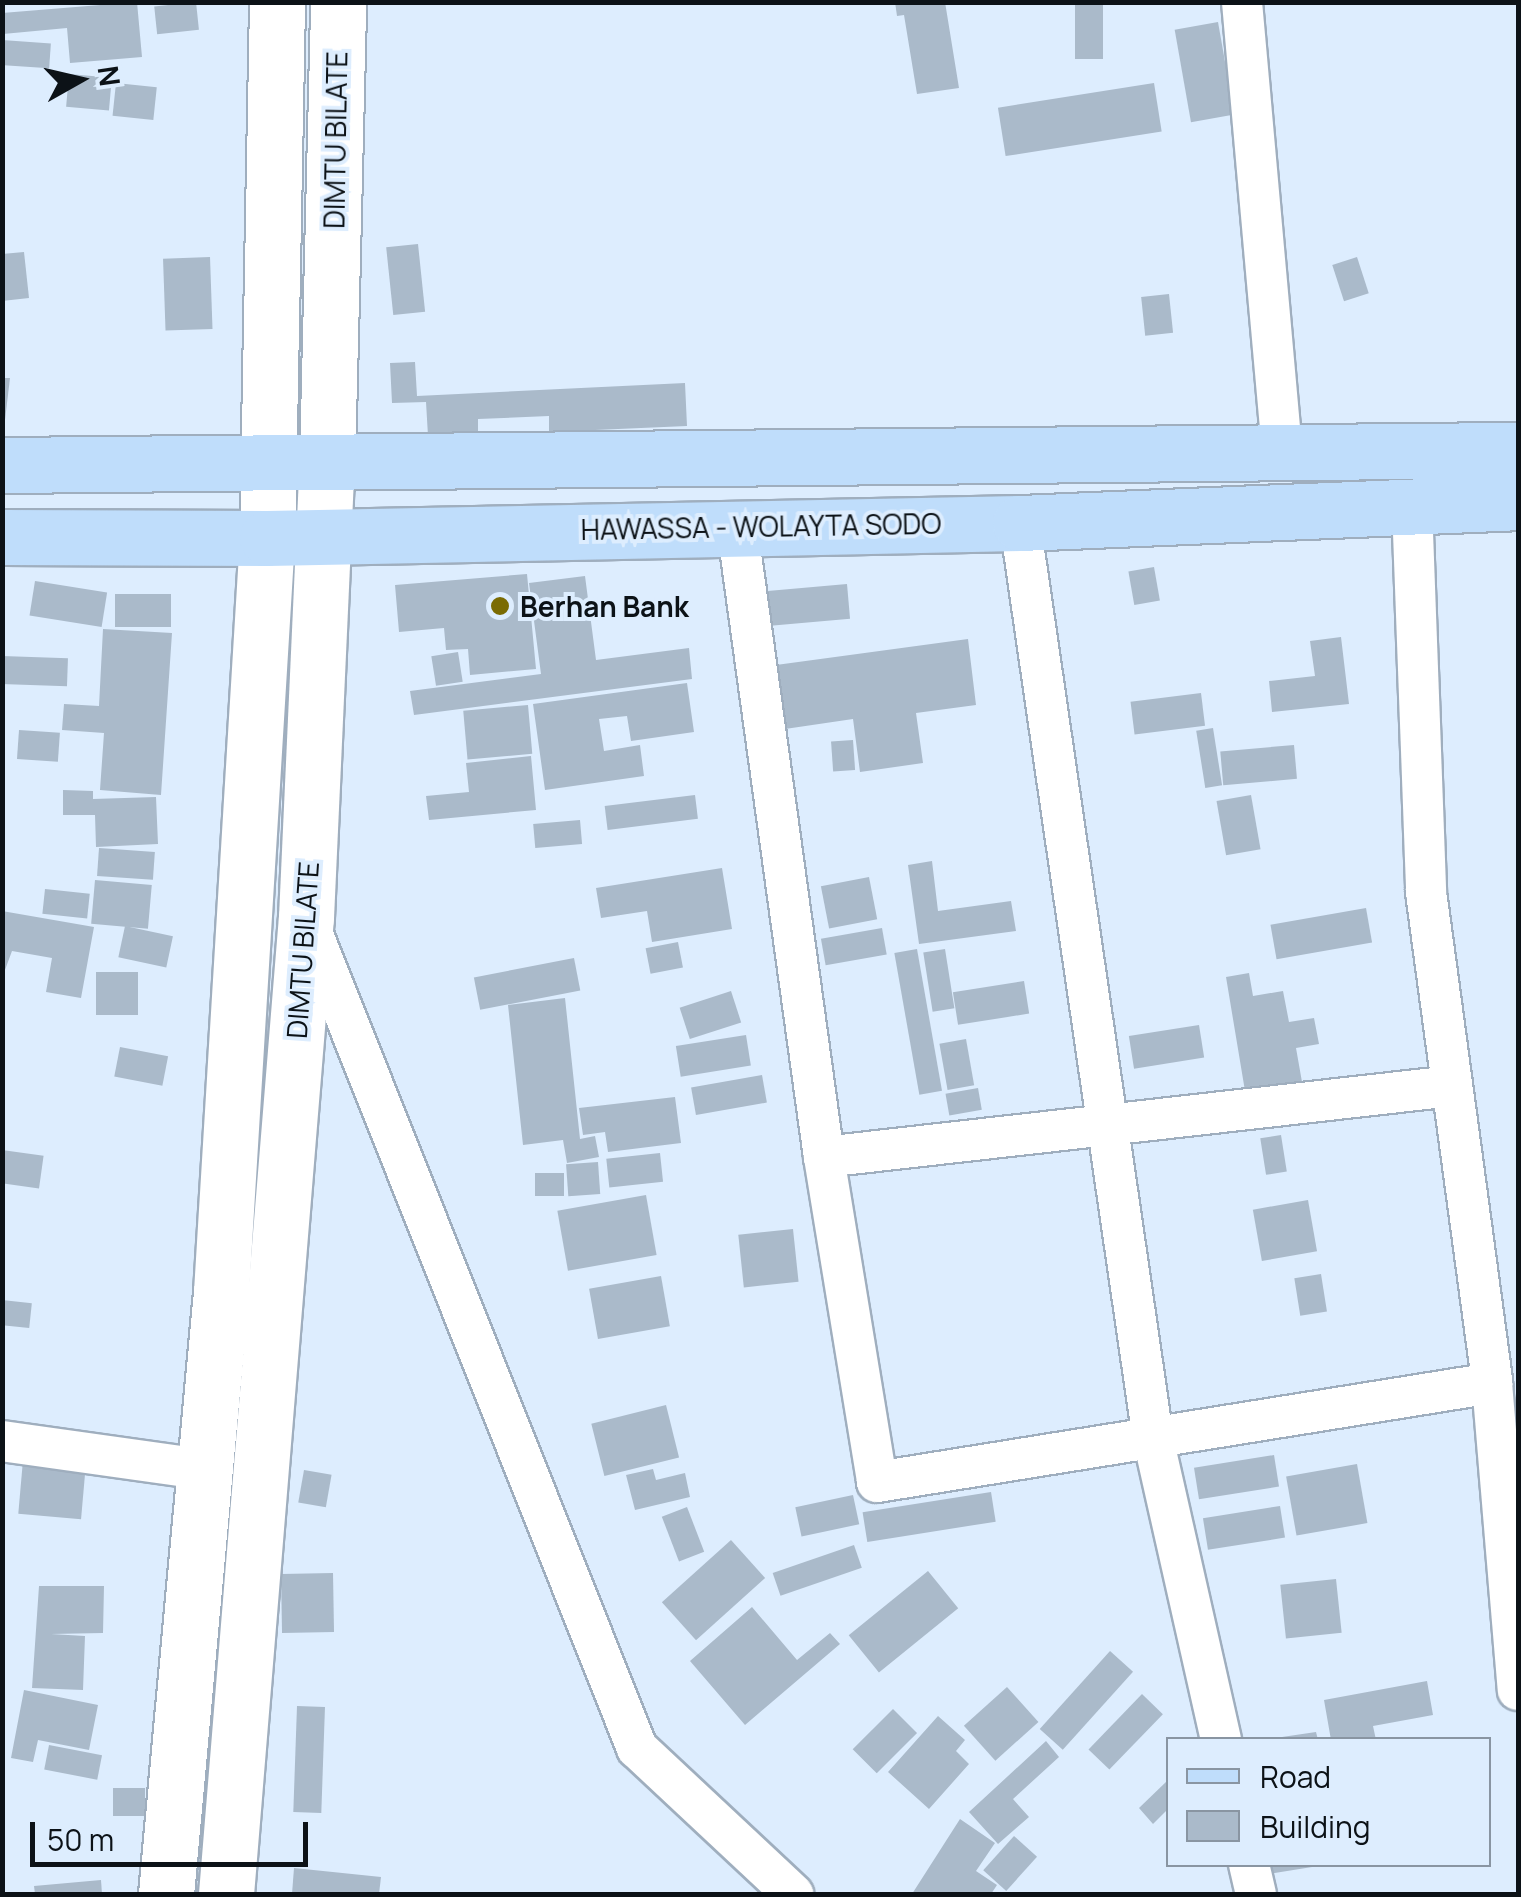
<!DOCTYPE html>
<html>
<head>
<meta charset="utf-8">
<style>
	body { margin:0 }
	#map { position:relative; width:1521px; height:1897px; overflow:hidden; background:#ddedfe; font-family:Manrope,sans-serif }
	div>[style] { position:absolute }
	.building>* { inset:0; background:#aabaca; transform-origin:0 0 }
	.roads { filter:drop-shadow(2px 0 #9faebe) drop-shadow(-2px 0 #9faebe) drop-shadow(0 2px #9faebe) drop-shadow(0 -2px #9faebe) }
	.minor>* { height:40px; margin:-20px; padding:0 20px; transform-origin:20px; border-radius:20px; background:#fff }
	.secondary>* { height:55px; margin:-27.5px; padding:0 27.5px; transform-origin:27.5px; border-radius:27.5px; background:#fff }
	.primary>* { height:55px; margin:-27.5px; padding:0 27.5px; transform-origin:27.5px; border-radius:27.5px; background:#bfddfb }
	.dots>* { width:28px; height:28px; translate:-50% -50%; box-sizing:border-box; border:5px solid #ddedfe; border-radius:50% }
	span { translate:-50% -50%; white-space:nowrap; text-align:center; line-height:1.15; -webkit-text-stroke:8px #ddedfe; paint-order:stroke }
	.street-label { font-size:28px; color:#0c1217 }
	.poi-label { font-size:28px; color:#0c1217; font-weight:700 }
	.left { translate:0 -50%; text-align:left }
	.frame { position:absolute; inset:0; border:5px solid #0c1217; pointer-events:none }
	.legend { position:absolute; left:1166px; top:1737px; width:325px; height:130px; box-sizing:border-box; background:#ddedfe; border:2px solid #8995a2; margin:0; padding:12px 18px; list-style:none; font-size:30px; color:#0c1217 }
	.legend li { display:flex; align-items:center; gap:20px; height:50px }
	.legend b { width:50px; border:2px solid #8995a2 }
	.north { position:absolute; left:30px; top:30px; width:100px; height:100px; -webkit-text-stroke:8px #ddedfe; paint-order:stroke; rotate:82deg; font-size:28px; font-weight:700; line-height:40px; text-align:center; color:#0c1217 }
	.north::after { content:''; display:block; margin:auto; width:35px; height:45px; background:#0c1217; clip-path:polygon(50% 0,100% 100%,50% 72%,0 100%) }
	.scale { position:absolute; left:30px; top:1822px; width:278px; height:45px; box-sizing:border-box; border:5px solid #0c1217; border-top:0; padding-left:12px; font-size:30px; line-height:35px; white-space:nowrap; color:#0c1217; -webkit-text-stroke:8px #ddedfe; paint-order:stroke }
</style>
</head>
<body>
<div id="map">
	<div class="building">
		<i style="clip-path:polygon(137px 2px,142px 57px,70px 63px,67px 28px,3px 34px,2px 13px)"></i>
		<i style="left:196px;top:2px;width:28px;height:42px;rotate:84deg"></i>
		<i style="clip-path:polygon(895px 2px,945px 2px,959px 88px,917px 94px,904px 15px,897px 16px)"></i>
		<i style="left:1075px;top:2px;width:28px;height:57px"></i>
		<i style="left:1218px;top:22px;width:94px;height:44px;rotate:80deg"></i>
		<i style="left:2px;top:40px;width:49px;height:25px;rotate:4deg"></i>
		<i style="left:69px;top:74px;width:43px;height:33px;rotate:5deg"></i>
		<i style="left:116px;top:83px;width:41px;height:33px;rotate:6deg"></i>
		<i style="left:1154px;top:83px;width:49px;height:158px;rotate:81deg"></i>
		<i style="left:418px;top:244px;width:68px;height:32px;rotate:84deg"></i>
		<i style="clip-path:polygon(24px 252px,29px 298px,2px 301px,2px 254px)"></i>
		<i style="left:210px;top:257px;width:72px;height:47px;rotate:88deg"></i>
		<i style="left:1357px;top:257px;width:38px;height:26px;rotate:72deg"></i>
		<i style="left:1169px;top:294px;width:39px;height:28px;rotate:84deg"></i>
		<i style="clip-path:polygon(415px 362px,417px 396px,685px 383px,687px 426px,549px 432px,549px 416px,478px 419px,478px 434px,428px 436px,426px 402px,392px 403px,390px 363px)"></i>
		<i style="clip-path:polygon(2px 378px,10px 378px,5px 420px,2px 420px)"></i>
		<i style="left:1154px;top:567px;width:34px;height:26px;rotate:80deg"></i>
		<i style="clip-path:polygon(527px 574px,536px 669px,470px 675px,468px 649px,446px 650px,444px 628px,399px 632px,395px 585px)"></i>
		<i style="clip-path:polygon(585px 576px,596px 660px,689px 648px,692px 679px,414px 715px,410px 691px,541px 674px,529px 583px)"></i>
		<i style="left:35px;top:581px;width:73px;height:35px;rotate:9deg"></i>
		<i style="left:847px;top:584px;width:35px;height:90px;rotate:85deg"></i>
		<i style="left:115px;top:594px;width:56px;height:33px"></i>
		<i style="clip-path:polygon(103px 629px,172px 633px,161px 795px,100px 790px,104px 733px,62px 730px,64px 704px,99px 706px)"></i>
		<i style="clip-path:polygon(1341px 637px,1349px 704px,1272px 712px,1269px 681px,1315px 676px,1310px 641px)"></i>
		<i style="clip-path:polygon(968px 639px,976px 705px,916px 713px,923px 763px,860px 772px,853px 719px,785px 729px,776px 665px)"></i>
		<i style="left:458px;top:652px;width:30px;height:27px;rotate:81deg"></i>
		<i style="left:2px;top:656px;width:66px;height:28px;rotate:2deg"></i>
		<i style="clip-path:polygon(687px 683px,694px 732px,631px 741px,627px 716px,599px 719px,604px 751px,640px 745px,644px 776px,545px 790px,533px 704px)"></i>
		<i style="left:1201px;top:693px;width:33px;height:71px;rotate:83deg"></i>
		<i style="left:528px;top:705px;width:49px;height:65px;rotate:85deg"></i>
		<i style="left:1213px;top:728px;width:58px;height:17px;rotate:81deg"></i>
		<i style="left:19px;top:730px;width:41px;height:29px;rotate:4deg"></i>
		<i style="left:853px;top:740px;width:30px;height:22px;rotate:86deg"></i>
		<i style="left:1294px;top:745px;width:34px;height:74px;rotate:85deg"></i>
		<i style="clip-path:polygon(531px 756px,536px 810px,429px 820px,426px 796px,469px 792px,466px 763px)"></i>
		<i style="clip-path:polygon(63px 790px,93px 791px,93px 799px,156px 797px,158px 844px,96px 847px,95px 815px,63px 815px)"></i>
		<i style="left:695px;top:795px;width:24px;height:91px;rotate:83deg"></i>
		<i style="left:1251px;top:795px;width:55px;height:35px;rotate:80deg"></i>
		<i style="left:580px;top:820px;width:24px;height:47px;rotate:85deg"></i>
		<i style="left:99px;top:848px;width:56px;height:28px;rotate:4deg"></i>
		<i style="clip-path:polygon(932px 861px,938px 911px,1011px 901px,1016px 931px,919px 944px,908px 865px)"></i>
		<i style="clip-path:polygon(722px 868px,732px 929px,652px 942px,647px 911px,601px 918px,596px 888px)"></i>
		<i style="left:869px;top:877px;width:43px;height:49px;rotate:79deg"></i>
		<i style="left:95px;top:880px;width:57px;height:44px;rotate:5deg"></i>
		<i style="left:45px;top:889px;width:45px;height:25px;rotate:6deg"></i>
		<i style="left:1366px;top:908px;width:35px;height:97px;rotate:80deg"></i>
		<i style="clip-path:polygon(2px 911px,94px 927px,81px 998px,46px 992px,52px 958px,12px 951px,2px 978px)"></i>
		<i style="left:125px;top:926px;width:49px;height:32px;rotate:12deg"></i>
		<i style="left:882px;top:928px;width:27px;height:62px;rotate:80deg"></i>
		<i style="left:678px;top:942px;width:26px;height:33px;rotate:79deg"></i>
		<i style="left:917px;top:949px;width:144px;height:23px;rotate:80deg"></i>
		<i style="left:945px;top:949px;width:60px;height:22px;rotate:81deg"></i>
		<i style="left:574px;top:958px;width:33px;height:102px;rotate:79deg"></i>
		<i style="left:138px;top:972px;width:43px;height:42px;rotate:90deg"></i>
		<i style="clip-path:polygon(1249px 973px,1253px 996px,1283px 991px,1289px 1022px,1314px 1018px,1319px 1044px,1296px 1048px,1302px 1082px,1245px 1091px,1226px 977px)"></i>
		<i style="left:1024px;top:981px;width:33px;height:72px;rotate:81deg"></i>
		<i style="left:731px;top:991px;width:33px;height:54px;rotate:72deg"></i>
		<i style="clip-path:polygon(565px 998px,580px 1139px,595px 1136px,599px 1157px,567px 1163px,563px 1140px,523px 1145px,508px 1005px)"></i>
		<i style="left:1199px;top:1025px;width:33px;height:71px;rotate:81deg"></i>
		<i style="left:746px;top:1035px;width:31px;height:71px;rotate:81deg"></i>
		<i style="left:966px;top:1039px;width:47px;height:27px;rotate:80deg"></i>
		<i style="left:120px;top:1047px;width:49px;height:30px;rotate:11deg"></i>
		<i style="left:762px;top:1075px;width:28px;height:72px;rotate:80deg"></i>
		<i style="left:978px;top:1088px;width:22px;height:33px;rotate:80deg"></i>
		<i style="clip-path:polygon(675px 1097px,681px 1143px,608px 1152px,605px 1132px,583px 1135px,579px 1108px)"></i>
		<i style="left:1281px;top:1135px;width:37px;height:21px;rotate:81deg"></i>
		<i style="left:2px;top:1150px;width:42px;height:33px;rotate:8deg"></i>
		<i style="left:660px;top:1153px;width:29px;height:54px;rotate:84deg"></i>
		<i style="left:598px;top:1162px;width:32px;height:32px;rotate:86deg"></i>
		<i style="left:535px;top:1173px;width:29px;height:23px"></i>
		<i style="left:646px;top:1195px;width:61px;height:90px;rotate:80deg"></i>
		<i style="left:1308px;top:1200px;width:52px;height:56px;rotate:80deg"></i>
		<i style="left:793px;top:1229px;width:53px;height:55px;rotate:84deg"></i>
		<i style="left:1321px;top:1274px;width:38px;height:27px;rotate:81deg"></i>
		<i style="left:661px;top:1276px;width:51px;height:73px;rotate:80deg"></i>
		<i style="left:2px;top:1300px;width:30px;height:25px;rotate:6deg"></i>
		<i style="left:666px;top:1405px;width:54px;height:77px;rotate:76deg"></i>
		<i style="left:1274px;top:1455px;width:32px;height:81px;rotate:81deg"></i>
		<i style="left:23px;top:1460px;width:63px;height:54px;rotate:5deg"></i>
		<i style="left:1357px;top:1464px;width:60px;height:72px;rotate:80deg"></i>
		<i style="clip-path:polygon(653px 1469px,656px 1480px,685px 1473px,690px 1497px,635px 1510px,626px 1475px)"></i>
		<i style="left:304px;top:1470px;width:28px;height:33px;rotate:10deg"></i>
		<i style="left:991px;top:1492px;width:30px;height:130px;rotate:81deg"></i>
		<i style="left:853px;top:1495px;width:30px;height:59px;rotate:78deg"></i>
		<i style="left:1280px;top:1506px;width:32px;height:78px;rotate:81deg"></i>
		<i style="left:687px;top:1507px;width:48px;height:27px;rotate:69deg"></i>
		<i style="left:731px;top:1540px;width:51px;height:93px;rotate:48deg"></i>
		<i style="left:854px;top:1545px;width:24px;height:86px;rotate:71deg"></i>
		<i style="left:928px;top:1571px;width:48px;height:102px;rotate:51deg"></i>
		<i style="left:333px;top:1573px;width:59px;height:52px;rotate:89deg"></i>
		<i style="left:1336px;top:1579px;width:54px;height:56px;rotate:84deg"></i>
		<i style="clip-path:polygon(39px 1586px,104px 1586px,103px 1633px,51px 1634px,85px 1636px,83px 1690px,32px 1688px)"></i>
		<i style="clip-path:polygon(752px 1607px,797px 1660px,830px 1633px,840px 1644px,745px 1725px,690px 1661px)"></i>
		<i style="left:1110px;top:1651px;width:31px;height:105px;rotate:42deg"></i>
		<i style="clip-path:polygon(1427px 1681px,1433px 1715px,1373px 1726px,1376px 1740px,1331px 1740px,1324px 1700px)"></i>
		<i style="left:1007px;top:1687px;width:47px;height:58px;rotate:48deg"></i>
		<i style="clip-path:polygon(24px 1690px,98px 1705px,89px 1750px,38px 1740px,33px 1762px,11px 1758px)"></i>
		<i style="left:1142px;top:1694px;width:29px;height:77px;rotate:44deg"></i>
		<i style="left:297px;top:1706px;width:28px;height:106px;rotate:2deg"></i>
		<i style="left:893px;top:1709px;width:34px;height:57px;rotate:45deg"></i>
		<i style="clip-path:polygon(938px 1716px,965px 1740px,956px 1751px,969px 1764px,929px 1809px,888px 1772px)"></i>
		<i style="clip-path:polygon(1316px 1732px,1318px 1740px,1283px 1740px,1282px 1737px)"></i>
		<i style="clip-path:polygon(1046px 1741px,1059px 1757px,1013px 1799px,1029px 1817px,998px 1844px,969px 1812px)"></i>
		<i style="left:49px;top:1745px;width:54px;height:25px;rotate:11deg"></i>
		<i style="clip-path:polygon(1167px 1781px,1168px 1809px,1153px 1824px,1139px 1808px)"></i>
		<i style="left:113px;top:1788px;width:32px;height:28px"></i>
		<i style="clip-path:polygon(960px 1819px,995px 1843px,976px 1871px,997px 1885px,991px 1894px,912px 1894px)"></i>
		<i style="left:1014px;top:1836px;width:31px;height:46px;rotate:42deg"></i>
		<i style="clip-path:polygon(1261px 1864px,1312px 1864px,1312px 1867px,1263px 1875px)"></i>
		<i style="clip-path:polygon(294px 1868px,381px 1877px,379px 1894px,292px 1894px)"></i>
		<i style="clip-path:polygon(101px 1880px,102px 1894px,35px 1894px,34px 1886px)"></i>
	</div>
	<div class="roads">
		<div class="minor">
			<i style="left:1242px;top:2px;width:452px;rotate:84.9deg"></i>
			<i style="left:1412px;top:505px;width:387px;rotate:87.9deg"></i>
			<i style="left:1426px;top:892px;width:495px;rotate:82.3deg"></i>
			<i style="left:1492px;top:1383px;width:308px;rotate:85.2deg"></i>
			<i style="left:1020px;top:523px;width:925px;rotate:81.73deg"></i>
			<i style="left:1153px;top:1438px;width:310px;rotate:77.3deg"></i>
			<i style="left:737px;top:526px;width:637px;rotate:82.15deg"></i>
			<i style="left:824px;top:1157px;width:329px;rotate:80.7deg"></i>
			<i style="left:877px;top:1482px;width:623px;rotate:-9.14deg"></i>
			<i style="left:309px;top:925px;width:886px;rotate:68.27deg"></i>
			<i style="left:637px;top:1748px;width:214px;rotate:43.1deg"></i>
			<i style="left:824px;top:1157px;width:632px;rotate:-6.45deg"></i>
			<i style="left:2px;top:1441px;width:202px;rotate:8deg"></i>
			<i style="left:1249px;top:1864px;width:31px;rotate:77deg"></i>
		</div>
		<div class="secondary">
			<i style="left:166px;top:1894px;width:605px;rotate:-84.78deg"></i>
			<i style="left:221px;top:1292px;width:755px;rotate:-86.51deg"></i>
			<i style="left:267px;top:538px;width:536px;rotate:-88.93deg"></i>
			<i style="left:226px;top:1894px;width:980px;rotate:-85.32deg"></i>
			<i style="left:306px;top:917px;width:457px;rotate:-87.4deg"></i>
			<i style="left:327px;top:460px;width:458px;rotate:-88.6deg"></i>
		</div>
		<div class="primary">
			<i style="left:2px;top:465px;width:1516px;rotate:-0.57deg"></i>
			<i style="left:2px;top:537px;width:265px;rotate:0.2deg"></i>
			<i style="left:267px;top:538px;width:753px;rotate:-1.14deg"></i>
			<i style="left:1020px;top:523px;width:498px;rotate:-2.4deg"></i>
		</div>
	</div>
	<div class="dots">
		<i style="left:500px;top:606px;background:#7a6b03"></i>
	</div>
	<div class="street-label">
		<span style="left:335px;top:140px;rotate:-89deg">DIMTU BILATE</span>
		<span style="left:761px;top:526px;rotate:-1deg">HAWASSA - WOLAYTA SODO</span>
		<span style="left:302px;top:950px;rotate:-86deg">DIMTU BILATE</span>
	</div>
	<div class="poi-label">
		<span class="left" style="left:520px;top:606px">Berhan Bank</span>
	</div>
	<div class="frame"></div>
	<ul class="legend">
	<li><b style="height:12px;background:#bfddfb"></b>Road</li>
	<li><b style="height:28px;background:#aabaca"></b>Building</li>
	</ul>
	<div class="north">N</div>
	<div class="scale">50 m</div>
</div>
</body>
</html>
